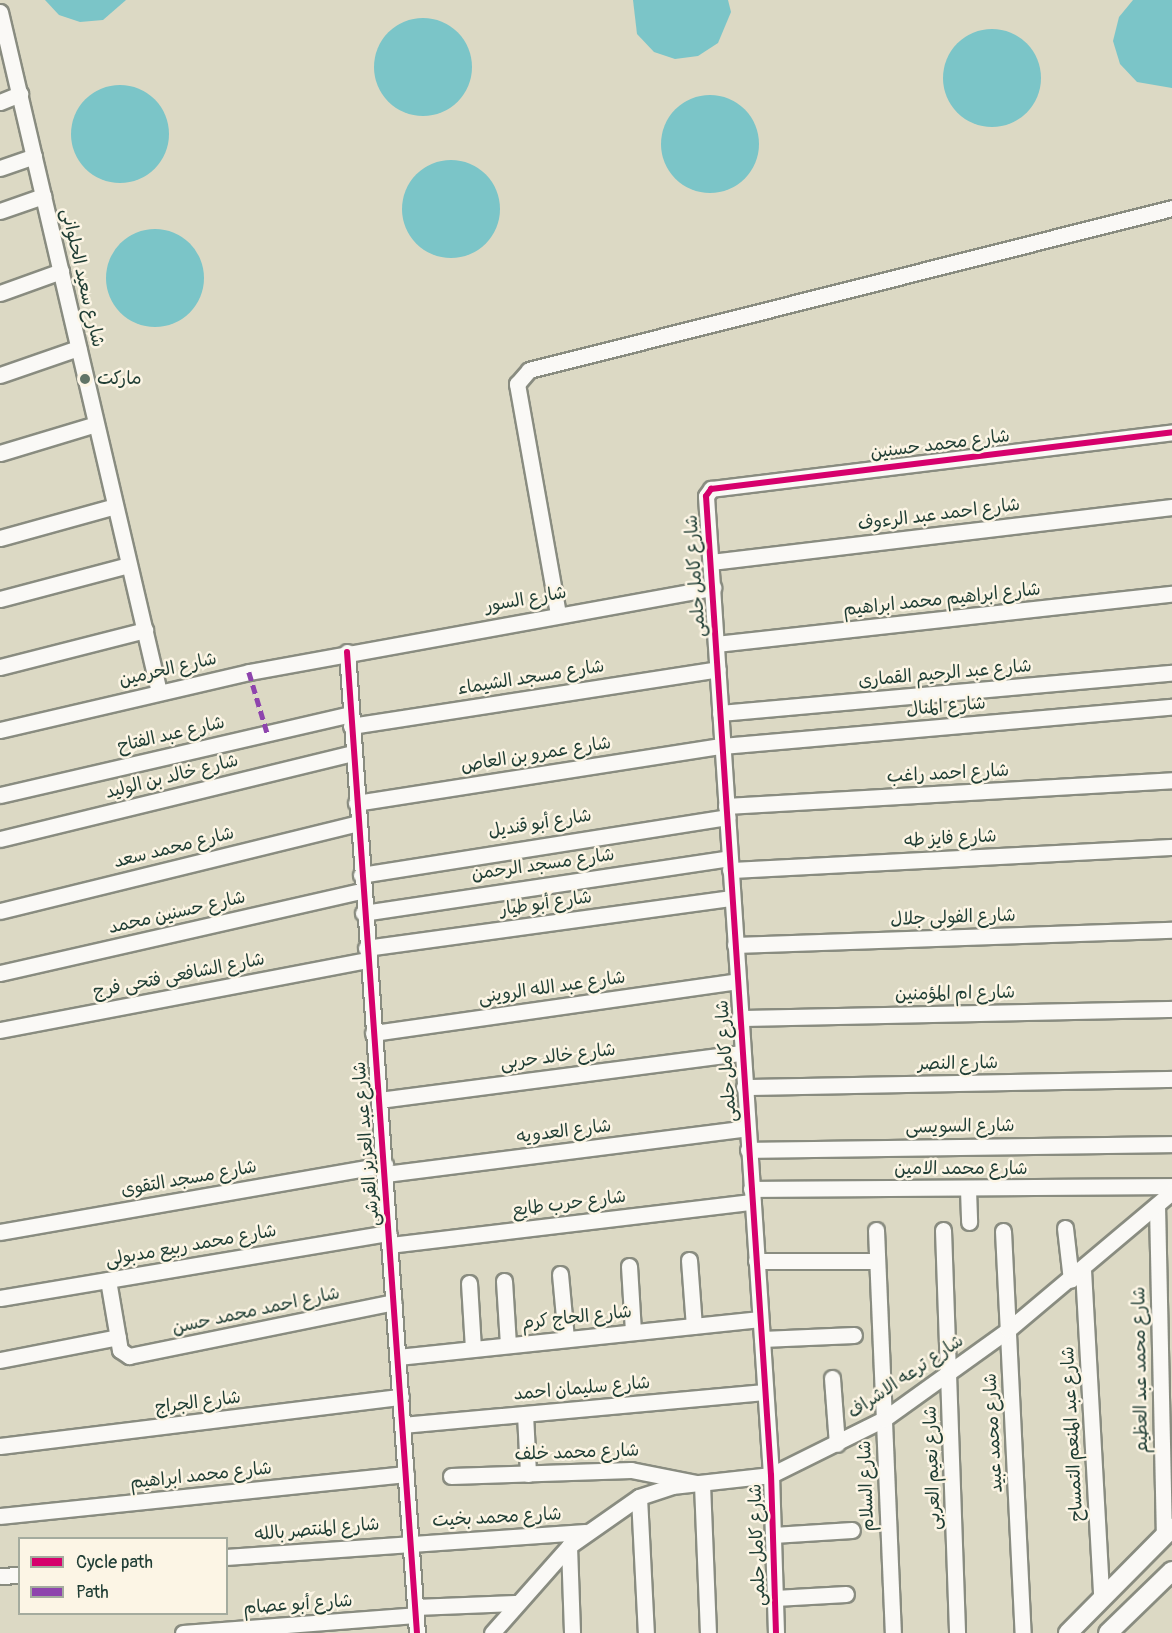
<!DOCTYPE html>
<html>
<head>
<meta charset="utf-8">
<style>
	body { margin:0 }
	#map { position:relative; width:1172px; height:1633px; overflow:hidden; background:#dcd9c4; font-family:Pangolin,"Playpen Sans Arabic",sans-serif }
	div>[style] { position:absolute }
	.water>* { inset:0; background:#7bc5c8 }
	.round { border-radius:50% }
	.roads { filter:drop-shadow(2px 0 #898c80) drop-shadow(-2px 0 #898c80) drop-shadow(0 2px #898c80) drop-shadow(0 -2px #898c80) }
	.minor>* { height:15px; margin:-7.5px; padding:0 7.5px; transform-origin:7.5px; border-radius:7.5px; background:#faf9f6 }
	.tertiary>* { height:18px; margin:-9px; padding:0 9px; transform-origin:9px; border-radius:9px; background:#faf9f6 }
	.quiet>* { height:4.5px; margin-top:-2.25px; transform-origin:0; background:repeating-linear-gradient(90deg,#8e44ad 0 9px,transparent 0 13.5px) }
	.cycleway>* { height:6px; margin:-3px; padding:0 3px; transform-origin:3px; border-radius:3px; background:#d6006c }
	.dots>* { width:16px; height:16px; translate:-50% -50%; box-sizing:border-box; border:3px solid #fcf5e5; border-radius:50% }
	span { translate:-50% -50%; white-space:nowrap; text-align:center; line-height:1.15; -webkit-text-stroke:5px #fcf5e5; paint-order:stroke }
	.street-label { font-size:18px; color:#1f3d34 }
	.poi-label { font-size:18px; color:#1f3d34 }
	.left { translate:0 -50%; text-align:left }
	.legend { position:absolute; left:18px; top:1537px; width:210px; height:78px; box-sizing:border-box; background:#fcf5e5; border:2px solid #a4ab9e; margin:0; padding:8px 10px; list-style:none; font-size:18px; color:#1f3d34 }
	.legend li { display:flex; align-items:center; gap:12px; height:30px }
	.legend b { width:30px; border:2px solid #a4ab9e }
</style>
</head>
<body>
<div id="map">
	<div class="water">
		<i style="clip-path:polygon(45px 0,126px 0,103px 20px,80px 22px,59px 15px)"></i>
		<i style="clip-path:polygon(633px 0,728px 0,731px 12px,718px 43px,698px 56px,675px 59px,654px 52px,637px 34px)"></i>
		<i style="clip-path:polygon(1133px 0,1172px 0,1172px 88px,1137px 82px,1120px 64px,1113px 41px,1119px 17px)"></i>
		<i class="round" style="left:374px;top:18px;width:98px;height:98px"></i>
		<i class="round" style="left:943px;top:29px;width:98px;height:98px"></i>
		<i class="round" style="left:71px;top:85px;width:98px;height:98px"></i>
		<i class="round" style="left:661px;top:95px;width:98px;height:98px"></i>
		<i class="round" style="left:402px;top:160px;width:98px;height:98px"></i>
		<i class="round" style="left:106px;top:229px;width:98px;height:98px"></i>
	</div>
	<div class="roads">
		<div class="minor">
			<i style="left:0;top:12px;width:698px;rotate:76.84deg"></i>
			<i style="left:0;top:102px;width:22px;rotate:-22deg"></i>
			<i style="left:0;top:168px;width:36px;rotate:-19deg"></i>
			<i style="left:0;top:211px;width:46px;rotate:-19.2deg"></i>
			<i style="left:0;top:293px;width:65px;rotate:-19.8deg"></i>
			<i style="left:0;top:375px;width:83px;rotate:-19.1deg"></i>
			<i style="left:0;top:453px;width:100px;rotate:-16.8deg"></i>
			<i style="left:0;top:538px;width:119px;rotate:-15.5deg"></i>
			<i style="left:711px;top:562px;width:464px;rotate:-6.8deg"></i>
			<i style="left:0;top:599px;width:133px;rotate:-14.8deg"></i>
			<i style="left:558px;top:614px;width:234px;rotate:-100.1deg"></i>
			<i style="left:517px;top:384px;width:18px;rotate:-49deg"></i>
			<i style="left:529px;top:370px;width:663px;rotate:-14.14deg"></i>
			<i style="left:716px;top:644px;width:459px;rotate:-6.3deg"></i>
			<i style="left:347px;top:652px;width:983px;rotate:85.92deg"></i>
			<i style="left:0;top:667px;width:150px;rotate:-14.3deg"></i>
			<i style="left:720px;top:713px;width:454px;rotate:-5.1deg"></i>
			<i style="left:351px;top:726px;width:371px;rotate:-8.8deg"></i>
			<i style="left:0;top:730px;width:256px;rotate:-13.1deg"></i>
			<i style="left:249px;top:672px;width:472px;rotate:-10.3deg"></i>
			<i style="left:0;top:795px;width:360px;rotate:-13deg"></i>
			<i style="left:356px;top:803px;width:370px;rotate:-8.9deg"></i>
			<i style="left:722px;top:746px;width:452px;rotate:-5deg"></i>
			<i style="left:726px;top:806px;width:447px;rotate:-3.3deg"></i>
			<i style="left:0;top:839px;width:363px;rotate:-13.7deg"></i>
			<i style="left:730px;top:870px;width:443px;rotate:-3deg"></i>
			<i style="left:361px;top:875px;width:371px;rotate:-9deg"></i>
			<i style="left:0;top:911px;width:368px;rotate:-13.8deg"></i>
			<i style="left:363px;top:913px;width:370px;rotate:-8.5deg"></i>
			<i style="left:735px;top:945px;width:437px;rotate:-2deg"></i>
			<i style="left:366px;top:948px;width:369px;rotate:-7.8deg"></i>
			<i style="left:0;top:973px;width:371px;rotate:-12.8deg"></i>
			<i style="left:739px;top:1018px;width:433px;rotate:-1.2deg"></i>
			<i style="left:0;top:1030px;width:373px;rotate:-10.8deg"></i>
			<i style="left:373px;top:1033px;width:368px;rotate:-8.1deg"></i>
			<i style="left:744px;top:1087px;width:428px;rotate:-1.1deg"></i>
			<i style="left:379px;top:1100px;width:366px;rotate:-7.4deg"></i>
			<i style="left:748px;top:1150px;width:424px;rotate:-0.8deg"></i>
			<i style="left:385px;top:1174px;width:365px;rotate:-7.2deg"></i>
			<i style="left:751px;top:1189px;width:421px;rotate:-0.4deg"></i>
			<i style="left:968px;top:1189px;width:33px;rotate:88deg"></i>
			<i style="left:1157px;top:1205px;width:330px;rotate:88.8deg"></i>
			<i style="left:1065px;top:1228px;width:52px;rotate:83.4deg"></i>
			<i style="left:876px;top:1230px;width:403px;rotate:87.6deg"></i>
			<i style="left:943px;top:1230px;width:403px;rotate:88deg"></i>
			<i style="left:1003px;top:1231px;width:402px;rotate:87.2deg"></i>
			<i style="left:0;top:1232px;width:391px;rotate:-9.9deg"></i>
			<i style="left:390px;top:1245px;width:365px;rotate:-6.8deg"></i>
			<i style="left:689px;top:1260px;width:66px;rotate:85.7deg"></i>
			<i style="left:756px;top:1261px;width:121px"></i>
			<i style="left:629px;top:1266px;width:66px;rotate:86.5deg"></i>
			<i style="left:1083px;top:1270px;width:326px;rotate:86.8deg"></i>
			<i style="left:560px;top:1274px;width:65px;rotate:84.7deg"></i>
			<i style="left:108px;top:1280px;width:71px;rotate:80.3deg"></i>
			<i style="left:120px;top:1350px;width:11px;rotate:34deg"></i>
			<i style="left:129px;top:1356px;width:270px;rotate:-11.5deg"></i>
			<i style="left:504px;top:1281px;width:64px;rotate:86.4deg"></i>
			<i style="left:469px;top:1283px;width:66px;rotate:86.5deg"></i>
			<i style="left:0;top:1298px;width:394px;rotate:-9.5deg"></i>
			<i style="left:762px;top:1339px;width:92px;rotate:-2.5deg"></i>
			<i style="left:398px;top:1357px;width:364px;rotate:-6deg"></i>
			<i style="left:0;top:1360px;width:120px;rotate:-11deg"></i>
			<i style="left:832px;top:1378px;width:66px;rotate:85.7deg"></i>
			<i style="left:525px;top:1414px;width:60px;rotate:87.1deg"></i>
			<i style="left:402px;top:1425px;width:364px;rotate:-5.2deg"></i>
			<i style="left:0;top:1446px;width:404px;rotate:-7deg"></i>
			<i style="left:451px;top:1476px;width:180px;rotate:-1.9deg"></i>
			<i style="left:631px;top:1470px;width:72px;rotate:11.2deg"></i>
			<i style="left:702px;top:1484px;width:149px;rotate:87.7deg"></i>
			<i style="left:639px;top:1497px;width:136px;rotate:87.1deg"></i>
			<i style="left:0;top:1516px;width:408px;rotate:-5.9deg"></i>
			<i style="left:773px;top:1535px;width:79px;rotate:-3.6deg"></i>
			<i style="left:569px;top:1546px;width:87px;rotate:88deg"></i>
			<i style="left:226px;top:1557px;width:360px;rotate:-4deg"></i>
			<i style="left:0;top:1576px;width:20px;rotate:-3deg"></i>
			<i style="left:775px;top:1598px;width:71px;rotate:-3.2deg"></i>
			<i style="left:415px;top:1607px;width:100px;rotate:-2.3deg"></i>
			<i style="left:183px;top:1633px;width:233px;rotate:-4.4deg"></i>
			<i style="left:492px;top:1633px;width:116px;rotate:-48.5deg"></i>
			<i style="left:569px;top:1546px;width:85px;rotate:-35deg"></i>
			<i style="left:639px;top:1497px;width:35px;rotate:-18deg"></i>
			<i style="left:672px;top:1486px;width:100px;rotate:-6.3deg"></i>
			<i style="left:771px;top:1475px;width:126px;rotate:-26.4deg"></i>
			<i style="left:884px;top:1419px;width:153px;rotate:-35.7deg"></i>
			<i style="left:1008px;top:1330px;width:214px;rotate:-40.1deg"></i>
			<i style="left:776px;top:1633px;width:158px;rotate:-91.8deg"></i>
			<i style="left:771px;top:1475px;width:981px;rotate:-93.8deg"></i>
			<i style="left:706px;top:496px;width:9px;rotate:-54deg"></i>
			<i style="left:711px;top:489px;width:465px;rotate:-7deg"></i>
		</div>
		<div class="tertiary">
			<i style="left:1068px;top:1633px;width:148px;rotate:-45.3deg"></i>
			<i style="left:1108px;top:1633px;width:89px;rotate:-44.1deg"></i>
		</div>
	</div>
	<div class="quiet">
		<i style="left:249px;top:672px;width:63px;rotate:73.3deg"></i>
	</div>
	<div class="cycleway">
		<i style="left:347px;top:652px;width:983px;rotate:85.92deg"></i>
		<i style="left:776px;top:1633px;width:158px;rotate:-91.8deg"></i>
		<i style="left:771px;top:1475px;width:981px;rotate:-93.8deg"></i>
		<i style="left:706px;top:496px;width:9px;rotate:-54deg"></i>
		<i style="left:711px;top:489px;width:465px;rotate:-7deg"></i>
	</div>
	<div class="dots">
		<i style="left:85px;top:379px;background:#617466"></i>
	</div>
	<div class="street-label">
		<span style="left:82px;top:278px;rotate:77deg">شارع سعيد الحلوانى</span>
		<span style="left:940px;top:445px;rotate:-7deg">شارع محمد حسنين</span>
		<span style="left:939px;top:515px;rotate:-7deg">شارع احمد عبد الرءوف</span>
		<span style="left:696px;top:576px;rotate:-94deg">شارع كامل حلمى</span>
		<span style="left:526px;top:600px;rotate:-10deg">شارع السور</span>
		<span style="left:942px;top:600px;rotate:-6deg">شارع ابراهيم محمد ابراهيم</span>
		<span style="left:168px;top:670px;rotate:-13deg">شارع الحرمين</span>
		<span style="left:945px;top:674px;rotate:-5deg">شارع عبد الرحيم القمارى</span>
		<span style="left:531px;top:678px;rotate:-9deg">شارع مسجد الشيماء</span>
		<span style="left:946px;top:707px;rotate:-5deg">شارع المنال</span>
		<span style="left:171px;top:735px;rotate:-13deg">شارع عبد الفتاح</span>
		<span style="left:536px;top:755px;rotate:-9deg">شارع عمرو بن العاص</span>
		<span style="left:948px;top:774px;rotate:-3deg">شارع احمد راغب</span>
		<span style="left:172px;top:777px;rotate:-14deg">شارع خالد بن الوليد</span>
		<span style="left:540px;top:824px;rotate:-9deg">شارع أبو قنديل</span>
		<span style="left:950px;top:839px;rotate:-3deg">شارع فايز طه</span>
		<span style="left:174px;top:848px;rotate:-14deg">شارع محمد سعد</span>
		<span style="left:543px;top:865px;rotate:-8deg">شارع مسجد الرحمن</span>
		<span style="left:546px;top:904px;rotate:-8deg">شارع أبو طيار</span>
		<span style="left:177px;top:913px;rotate:-13deg">شارع حسنين محمد</span>
		<span style="left:953px;top:918px;rotate:-2deg">شارع الفولى جلال</span>
		<span style="left:179px;top:976px;rotate:-11deg">شارع الشافعى فتحى فرج</span>
		<span style="left:552px;top:988px;rotate:-8deg">شارع عبد الله الروينى</span>
		<span style="left:955px;top:994px;rotate:-1deg">شارع ام المؤمنين</span>
		<span style="left:558px;top:1057px;rotate:-7deg">شارع خالد حربى</span>
		<span style="left:727px;top:1061px;rotate:-94deg">شارع كامل حلمى</span>
		<span style="left:958px;top:1064px;rotate:-1deg">شارع النصر</span>
		<span style="left:960px;top:1127px;rotate:-1deg">شارع السويسى</span>
		<span style="left:564px;top:1132px;rotate:-7deg">شارع العدويه</span>
		<span style="left:367px;top:1144px;rotate:-95deg">شارع عبد العزيز القرشى</span>
		<span style="left:961px;top:1169px">شارع محمد الامين</span>
		<span style="left:189px;top:1179px;rotate:-10deg">شارع مسجد التقوى</span>
		<span style="left:569px;top:1204px;rotate:-7deg">شارع حرب طايع</span>
		<span style="left:191px;top:1246px;rotate:-10deg">شارع محمد ربيع مدبولى</span>
		<span style="left:256px;top:1311px;rotate:-12deg">شارع احمد محمد حسن</span>
		<span style="left:577px;top:1318px;rotate:-6deg">شارع الحاج كرم</span>
		<span style="left:1141px;top:1370px;rotate:-91deg">شارع محمد عبد العظيم</span>
		<span style="left:906px;top:1377px;rotate:-34deg">شارع ترعه الاشراف</span>
		<span style="left:582px;top:1389px;rotate:-5deg">شارع سليمان احمد</span>
		<span style="left:198px;top:1403px;rotate:-7deg">شارع الجراج</span>
		<span style="left:994px;top:1433px;rotate:-93deg">شارع محمد عبيد</span>
		<span style="left:1073px;top:1434px;rotate:-93deg">شارع عبد المنعم التمساح</span>
		<span style="left:577px;top:1453px;rotate:-2deg">شارع محمد خلف</span>
		<span style="left:933px;top:1468px;rotate:-92deg">شارع نعيم العربى</span>
		<span style="left:201px;top:1476px;rotate:-6deg">شارع محمد ابراهيم</span>
		<span style="left:867px;top:1486px;rotate:-92deg">شارع السلام</span>
		<span style="left:497px;top:1518px;rotate:-3deg">شارع محمد بخيت</span>
		<span style="left:317px;top:1530px;rotate:-5deg">شارع المنتصر بالله</span>
		<span style="left:758px;top:1545px;rotate:-92deg">شارع كامل حلمى</span>
		<span style="left:298px;top:1605px;rotate:-4deg">شارع أبو عصام</span>
	</div>
	<div class="poi-label">
		<span class="left" style="left:97px;top:379px">ماركت</span>
	</div>
	<ul class="legend">
	<li><b style="height:8px;background:#d6006c"></b>Cycle path</li>
	<li><b style="height:8px;background:#8e44ad"></b>Path</li>
	</ul>
</div>
</body>
</html>
